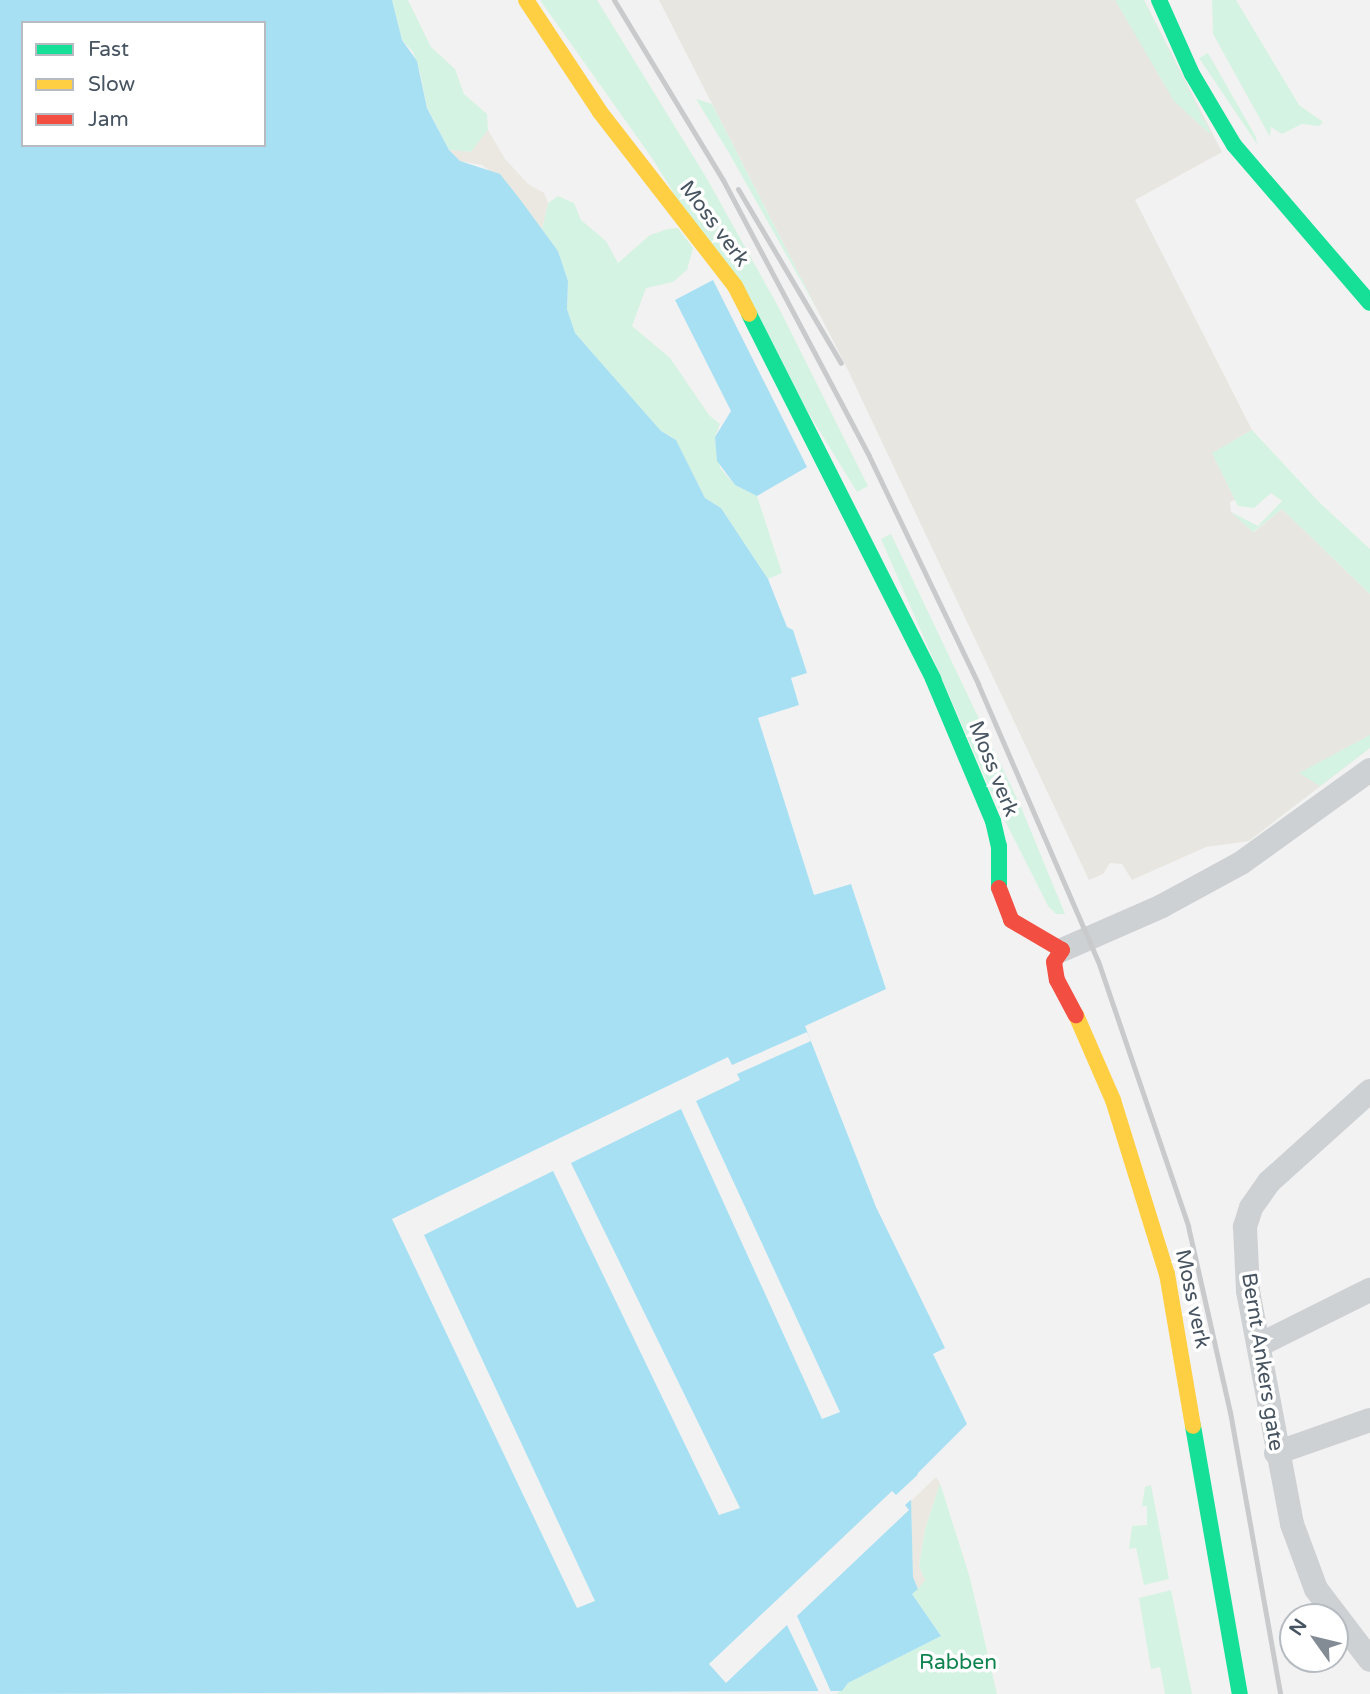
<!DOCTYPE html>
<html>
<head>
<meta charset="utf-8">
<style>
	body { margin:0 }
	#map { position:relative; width:1370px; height:1694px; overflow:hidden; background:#f3f2f2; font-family:"Varela Round",sans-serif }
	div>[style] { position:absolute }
	.commercial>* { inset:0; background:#e7e6e0 }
	.green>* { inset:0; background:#d5f3e2 }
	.sand>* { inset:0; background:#eae8e1 }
	.water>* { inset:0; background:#a7e0f3 }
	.pier>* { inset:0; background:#f3f2f2 }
	.street>* { height:24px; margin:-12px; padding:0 12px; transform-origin:12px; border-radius:12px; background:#ced1d3 }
	.fast>* { height:16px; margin:-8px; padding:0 8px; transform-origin:8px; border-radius:8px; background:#16e098 }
	.slow>* { height:16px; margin:-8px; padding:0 8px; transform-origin:8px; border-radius:8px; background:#ffcf43 }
	.jam>* { height:16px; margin:-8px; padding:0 8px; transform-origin:8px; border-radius:8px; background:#f24e42 }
	.rail>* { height:5px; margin:-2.5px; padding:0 2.5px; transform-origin:2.5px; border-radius:2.5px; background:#c8cacc }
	span { translate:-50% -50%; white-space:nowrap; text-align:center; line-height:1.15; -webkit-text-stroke:7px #fff; paint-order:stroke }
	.street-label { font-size:21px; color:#475461 }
	.park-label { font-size:21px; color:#0f844e }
	.legend { position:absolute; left:21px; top:21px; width:245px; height:126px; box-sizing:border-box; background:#fff; border:2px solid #b5bbc0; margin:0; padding:9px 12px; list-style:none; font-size:21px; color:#475461 }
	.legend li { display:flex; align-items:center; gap:14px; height:35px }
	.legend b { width:35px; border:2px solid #b5bbc0 }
	.north { position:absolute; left:1279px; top:1603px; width:70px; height:70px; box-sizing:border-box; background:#fff; border:2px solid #b5bbc0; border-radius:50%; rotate:304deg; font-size:19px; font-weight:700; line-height:28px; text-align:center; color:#475461 }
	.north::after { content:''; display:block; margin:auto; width:24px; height:32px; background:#838b94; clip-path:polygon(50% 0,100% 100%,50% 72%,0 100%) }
</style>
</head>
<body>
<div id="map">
	<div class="commercial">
		<i style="clip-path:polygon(659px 0,1144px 0,1222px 152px,1135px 200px,1252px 430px,1213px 453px,1235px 500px,1230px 502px,1231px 512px,1254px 532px,1282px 509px,1370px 594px,1370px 748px,1249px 841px,1206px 847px,1132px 880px,1122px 864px,1110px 863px,1103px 874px,1089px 880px,847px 368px)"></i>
	</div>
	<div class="green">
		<i style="clip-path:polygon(392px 0,408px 0,431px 47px,455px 69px,464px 94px,487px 114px,488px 130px,471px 152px,449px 150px,427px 107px,420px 72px,413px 52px,402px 40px)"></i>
		<i style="clip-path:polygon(540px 0,597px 0,706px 177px,779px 308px,868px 486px,857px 492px,654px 161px)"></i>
		<i style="clip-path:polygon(1115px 0,1144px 0,1212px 136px,1174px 101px)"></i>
		<i style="clip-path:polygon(1212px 0,1236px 0,1299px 105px,1323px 122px,1319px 126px,1302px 124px,1282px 134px,1271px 127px,1270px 137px,1213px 34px)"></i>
		<i style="clip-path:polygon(1208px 53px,1256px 137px,1257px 144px,1199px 58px)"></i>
		<i style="clip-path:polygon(696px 99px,712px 104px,818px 311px,729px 153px)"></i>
		<i style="clip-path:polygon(558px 196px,574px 203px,581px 220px,606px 241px,618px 263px,650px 235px,668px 229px,678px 228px,693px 248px,687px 270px,673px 282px,646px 288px,632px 326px,670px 358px,709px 415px,720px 424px,715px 437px,720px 468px,735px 485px,757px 496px,782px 573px,768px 579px,721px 508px,705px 498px,675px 439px,661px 431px,575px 333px,567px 309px,568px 281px,558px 251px,542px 229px,548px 203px)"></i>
		<i style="clip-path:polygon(1252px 430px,1319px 502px,1370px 549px,1370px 594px,1282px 509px,1253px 532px,1231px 512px,1258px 526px,1282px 501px,1271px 493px,1254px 508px,1238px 506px,1212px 453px)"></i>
		<i style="clip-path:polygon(891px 534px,1021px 807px,1065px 914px,1056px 914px,1048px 906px,996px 803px,881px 539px)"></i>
		<i style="clip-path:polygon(1370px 735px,1370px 748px,1320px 786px,1299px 773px)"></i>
		<i style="clip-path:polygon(940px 1483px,970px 1578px,997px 1694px,837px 1694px,848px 1683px,941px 1636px,912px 1594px,925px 1580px,919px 1566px,925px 1529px)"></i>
		<i style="clip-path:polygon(1151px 1485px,1169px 1579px,1144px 1585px,1136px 1548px,1129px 1549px,1132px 1526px,1147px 1525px,1147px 1506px,1142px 1506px,1145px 1487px)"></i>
		<i style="clip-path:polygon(1171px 1590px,1192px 1694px,1165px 1694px,1160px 1667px,1151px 1669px,1139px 1598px)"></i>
	</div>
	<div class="sand">
		<i style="clip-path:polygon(488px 130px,505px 159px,528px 184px,544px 193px,548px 203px,542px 229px,502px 180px,482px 165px,460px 161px,449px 150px,471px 152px)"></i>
		<i style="clip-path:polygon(936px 1477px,940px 1483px,925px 1529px,919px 1566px,925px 1580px,918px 1589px,913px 1577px,911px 1501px)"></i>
	</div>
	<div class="water">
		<i style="clip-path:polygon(evenodd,0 0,392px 0,402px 40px,417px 61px,427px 108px,449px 150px,460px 161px,500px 174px,519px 198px,558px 251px,568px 281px,567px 309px,575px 333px,661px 431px,676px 440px,705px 498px,721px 508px,768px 579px,787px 627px,793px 630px,807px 673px,791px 678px,799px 705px,758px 718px,814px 895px,851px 884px,886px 989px,805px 1026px,876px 1207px,945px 1348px,933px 1354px,967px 1424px,918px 1473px,911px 1497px,913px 1577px,918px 1589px,912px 1594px,941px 1636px,848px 1683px,842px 1691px,0 1694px,0 0,23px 23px,264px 23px,264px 145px,23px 145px,23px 23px)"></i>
		<i style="clip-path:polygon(713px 280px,807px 467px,757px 496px,735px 485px,717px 461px,715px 437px,731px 411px,675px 300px)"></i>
	</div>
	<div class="pier">
		<i style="clip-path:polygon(807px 1032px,811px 1041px,737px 1074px,740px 1080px,696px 1101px,840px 1412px,822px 1419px,681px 1109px,571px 1163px,740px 1508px,719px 1515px,553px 1171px,424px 1235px,595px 1601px,577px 1608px,392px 1219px,728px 1057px,732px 1065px)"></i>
		<i style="clip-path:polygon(926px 1467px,914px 1497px,905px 1505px,909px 1510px,797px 1616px,832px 1694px,820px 1694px,787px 1625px,726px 1683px,709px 1664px,892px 1491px,896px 1495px)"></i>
	</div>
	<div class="street">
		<i style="left:1062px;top:950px;width:109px;rotate:-23.7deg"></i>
		<i style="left:1162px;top:906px;width:90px;rotate:-28.6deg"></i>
		<i style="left:1241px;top:863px;width:159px;rotate:-35.8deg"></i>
		<i style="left:1370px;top:1091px;width:136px;rotate:138deg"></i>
		<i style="left:1269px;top:1182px;width:32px;rotate:125deg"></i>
		<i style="left:1251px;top:1208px;width:20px;rotate:108deg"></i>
		<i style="left:1245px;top:1227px;width:64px;rotate:87.3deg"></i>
		<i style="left:1248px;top:1291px;width:237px;rotate:79.3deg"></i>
		<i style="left:1292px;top:1524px;width:69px;rotate:69.7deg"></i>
		<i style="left:1316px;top:1589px;width:89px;rotate:52.7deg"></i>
		<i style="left:1259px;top:1345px;width:124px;rotate:-26.4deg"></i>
		<i style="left:1276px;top:1453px;width:100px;rotate:-19.3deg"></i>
	</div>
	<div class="fast">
		<i style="left:1159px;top:0;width:81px;rotate:66deg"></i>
		<i style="left:1192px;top:74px;width:82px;rotate:59.4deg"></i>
		<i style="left:1234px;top:145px;width:208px;rotate:49.3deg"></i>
		<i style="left:749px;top:314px;width:409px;rotate:63.2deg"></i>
		<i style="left:933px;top:679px;width:154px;rotate:67.1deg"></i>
		<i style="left:993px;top:821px;width:26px;rotate:77deg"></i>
		<i style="left:999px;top:846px;width:42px;rotate:90deg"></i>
		<i style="left:1193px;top:1426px;width:272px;rotate:80.1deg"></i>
	</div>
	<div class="slow">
		<i style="left:526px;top:0;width:134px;rotate:56.5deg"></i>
		<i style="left:600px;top:112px;width:220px;rotate:52.2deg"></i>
		<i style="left:735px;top:286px;width:31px;rotate:63deg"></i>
		<i style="left:1076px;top:1015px;width:93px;rotate:66.5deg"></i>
		<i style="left:1113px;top:1100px;width:182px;rotate:72.8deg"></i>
		<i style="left:1167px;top:1274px;width:154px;rotate:80.3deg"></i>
	</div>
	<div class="jam">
		<i style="left:999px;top:888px;width:34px;rotate:69deg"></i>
		<i style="left:1011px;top:920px;width:59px;rotate:30.5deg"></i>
		<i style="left:1062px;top:950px;width:14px;rotate:124deg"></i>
		<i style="left:1054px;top:962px;width:18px;rotate:81deg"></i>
		<i style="left:1057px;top:980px;width:40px;rotate:62deg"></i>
	</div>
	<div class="rail">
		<i style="left:614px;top:0;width:210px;rotate:58.8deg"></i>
		<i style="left:723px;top:180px;width:312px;rotate:62.1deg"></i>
		<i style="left:869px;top:456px;width:253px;rotate:64.4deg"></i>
		<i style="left:978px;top:684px;width:302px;rotate:66.6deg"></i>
		<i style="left:1098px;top:961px;width:280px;rotate:71.2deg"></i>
		<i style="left:1188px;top:1226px;width:191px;rotate:77.3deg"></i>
		<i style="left:1230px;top:1412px;width:286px;rotate:79.9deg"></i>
		<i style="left:738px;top:189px;width:202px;rotate:59.4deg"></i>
	</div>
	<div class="street-label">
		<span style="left:714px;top:224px;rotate:53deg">Moss verk</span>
		<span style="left:993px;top:769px;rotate:68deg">Moss verk</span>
		<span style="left:1192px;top:1299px;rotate:78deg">Moss verk</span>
		<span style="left:1262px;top:1362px;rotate:81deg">Bernt Ankers gate</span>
	</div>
	<div class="park-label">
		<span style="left:958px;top:1663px">Rabben</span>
	</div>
	<ul class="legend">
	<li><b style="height:9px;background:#16e098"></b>Fast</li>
	<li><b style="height:9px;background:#ffcf43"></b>Slow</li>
	<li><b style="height:9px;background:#f24e42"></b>Jam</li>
	</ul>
	<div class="north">N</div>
</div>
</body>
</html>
